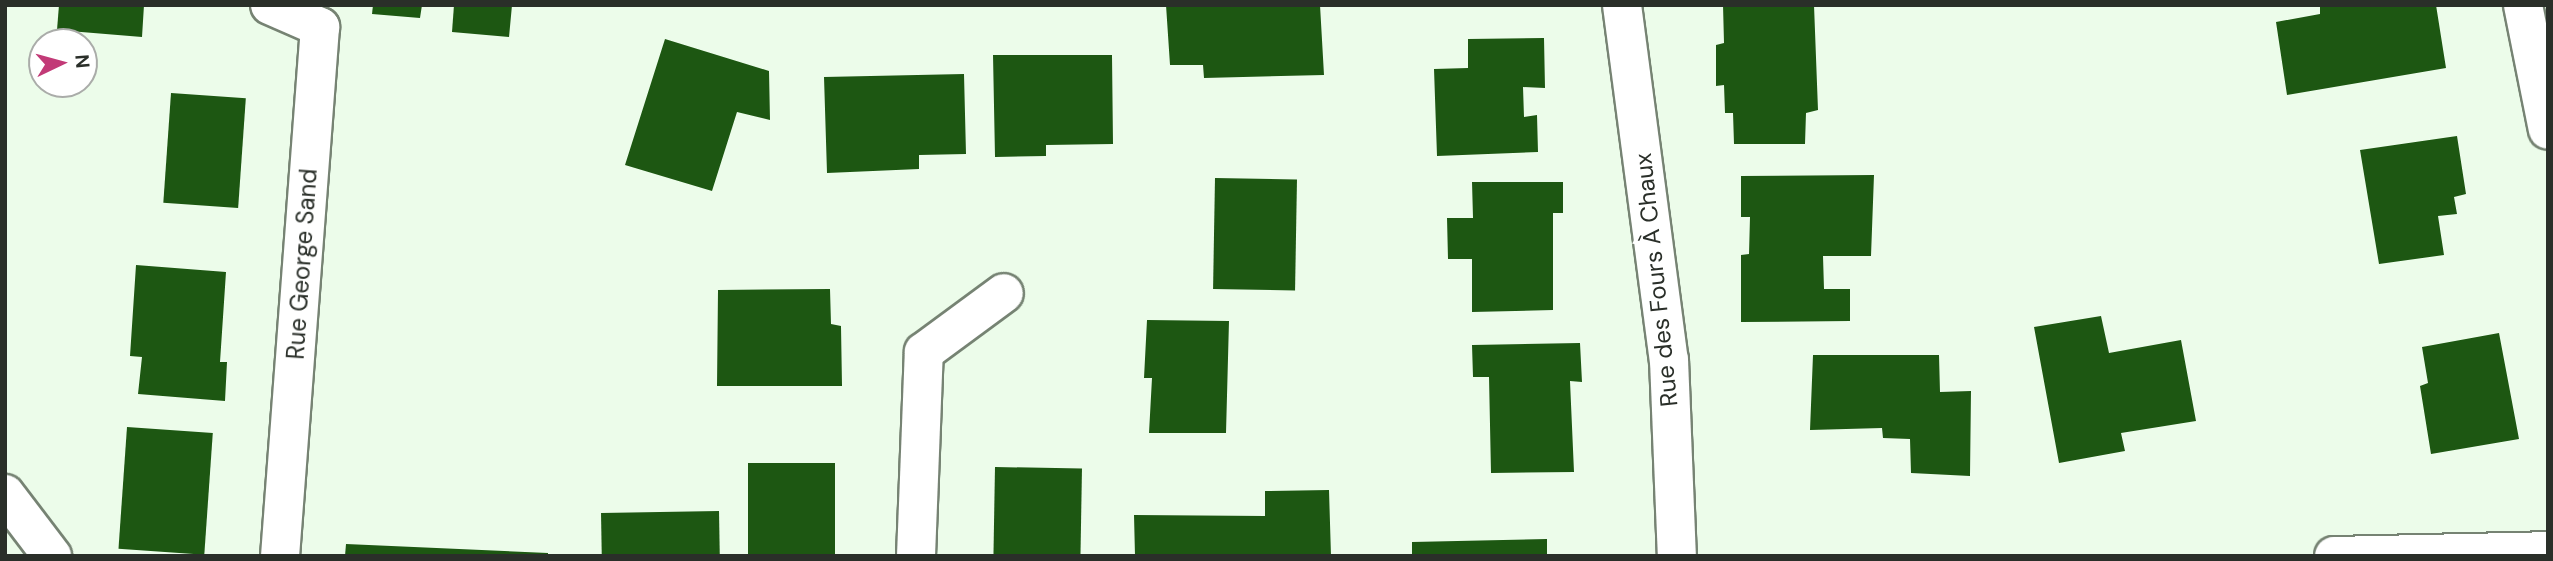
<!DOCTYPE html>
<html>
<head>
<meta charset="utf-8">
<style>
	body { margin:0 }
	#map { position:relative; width:2553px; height:561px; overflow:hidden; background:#ecfcea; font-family:"DM Sans",sans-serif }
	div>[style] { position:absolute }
	.building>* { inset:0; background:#1d5712; transform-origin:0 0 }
	.roads { filter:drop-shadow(2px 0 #768373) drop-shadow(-2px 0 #768373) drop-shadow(0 2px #768373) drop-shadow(0 -2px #768373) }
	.minor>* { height:38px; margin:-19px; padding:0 19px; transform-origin:19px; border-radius:19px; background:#fff }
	span { translate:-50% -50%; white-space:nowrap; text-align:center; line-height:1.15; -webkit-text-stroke:7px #fff; paint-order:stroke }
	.street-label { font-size:24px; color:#2a2f29 }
	.frame { position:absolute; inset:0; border:7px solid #2a2f29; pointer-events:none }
	.north { position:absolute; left:28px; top:28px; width:70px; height:70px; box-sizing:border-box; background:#fff; border:2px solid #aaaca9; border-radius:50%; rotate:85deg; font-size:19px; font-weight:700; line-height:28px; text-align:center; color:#2a2f29 }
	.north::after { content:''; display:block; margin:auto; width:24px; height:32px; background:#c23a77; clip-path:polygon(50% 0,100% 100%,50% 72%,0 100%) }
</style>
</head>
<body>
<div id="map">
	<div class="building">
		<i style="clip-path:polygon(59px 5px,144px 5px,142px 37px,57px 30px)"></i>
		<i style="clip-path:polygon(373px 5px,422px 5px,420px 18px,372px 14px)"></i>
		<i style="clip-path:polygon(454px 5px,512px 5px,509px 37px,452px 32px)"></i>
		<i style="clip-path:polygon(1166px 5px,1320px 5px,1324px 75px,1204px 78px,1203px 65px,1170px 65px)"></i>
		<i style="clip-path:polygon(1723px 5px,1814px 5px,1818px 110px,1806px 113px,1805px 144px,1734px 144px,1733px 113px,1725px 113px,1724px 85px,1716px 86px,1716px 45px,1724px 43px)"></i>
		<i style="clip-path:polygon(2320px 5px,2436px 5px,2446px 68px,2287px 95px,2276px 22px,2320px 14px)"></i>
		<i style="clip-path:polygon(1544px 38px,1545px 88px,1523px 87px,1524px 117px,1537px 115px,1538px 152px,1437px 156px,1434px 69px,1468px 68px,1468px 39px)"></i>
		<i style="clip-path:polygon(665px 39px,769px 71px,770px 120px,737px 112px,712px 191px,625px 165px)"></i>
		<i style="clip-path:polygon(993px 55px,1112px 55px,1113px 144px,1046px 145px,1046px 156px,995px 157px)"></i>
		<i style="clip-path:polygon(964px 74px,966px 154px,919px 155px,919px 169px,827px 173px,824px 77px)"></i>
		<i style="left:171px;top:93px;width:75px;height:110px;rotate:4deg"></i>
		<i style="clip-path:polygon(2457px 136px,2466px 194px,2454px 197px,2457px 214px,2438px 216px,2444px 255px,2379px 264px,2360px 150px)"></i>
		<i style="clip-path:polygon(1874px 175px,1871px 256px,1823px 256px,1824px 289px,1850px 289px,1850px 321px,1741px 322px,1741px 255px,1749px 254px,1750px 217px,1741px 217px,1741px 176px)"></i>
		<i style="left:1215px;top:178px;width:82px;height:111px;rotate:1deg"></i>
		<i style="clip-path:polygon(1472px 182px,1563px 182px,1563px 213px,1553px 213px,1553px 310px,1472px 312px,1472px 259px,1448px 259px,1447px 218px,1473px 218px)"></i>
		<i style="clip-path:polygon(136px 265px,226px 272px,220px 362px,227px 362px,225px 401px,138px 394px,142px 357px,130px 356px)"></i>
		<i style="clip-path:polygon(830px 289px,831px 324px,841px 326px,842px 386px,717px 386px,718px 290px)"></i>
		<i style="clip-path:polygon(2101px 316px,2109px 353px,2181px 340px,2196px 421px,2121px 433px,2125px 451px,2059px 463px,2034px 327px)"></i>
		<i style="clip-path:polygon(1147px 320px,1229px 321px,1226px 433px,1149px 433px,1152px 378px,1144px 378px)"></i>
		<i style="clip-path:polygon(2499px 333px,2519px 439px,2431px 454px,2420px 386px,2428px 383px,2422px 347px)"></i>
		<i style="clip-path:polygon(1580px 343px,1582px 382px,1570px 381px,1574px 472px,1491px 473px,1489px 377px,1473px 377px,1472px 345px)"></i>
		<i style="clip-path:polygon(1813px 355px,1939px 355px,1940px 392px,1971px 391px,1970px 476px,1911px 473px,1910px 439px,1883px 438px,1882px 428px,1810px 430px)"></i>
		<i style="left:127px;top:427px;width:86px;height:122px;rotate:4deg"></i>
		<i style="left:748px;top:463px;width:87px;height:93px"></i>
		<i style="left:995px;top:467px;width:87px;height:89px;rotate:1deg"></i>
		<i style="clip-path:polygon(1329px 490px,1331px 556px,1135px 556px,1134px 515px,1265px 516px,1265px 491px)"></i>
		<i style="left:719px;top:511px;width:45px;height:118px;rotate:89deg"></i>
		<i style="clip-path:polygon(1547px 539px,1547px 556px,1412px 556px,1412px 542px)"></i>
		<i style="clip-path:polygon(346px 544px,548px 553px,548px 556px,345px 556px)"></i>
	</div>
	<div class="roads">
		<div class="minor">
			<i style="left:270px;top:5px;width:55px;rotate:23.7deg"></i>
			<i style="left:320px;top:27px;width:531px;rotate:94.32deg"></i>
			<i style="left:1622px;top:5px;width:358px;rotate:82.5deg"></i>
			<i style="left:1669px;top:360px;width:196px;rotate:87.7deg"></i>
			<i style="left:2523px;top:5px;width:127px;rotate:78.7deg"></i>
			<i style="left:5px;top:494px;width:78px;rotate:52.8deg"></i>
			<i style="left:916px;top:556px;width:204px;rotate:-87.8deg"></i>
			<i style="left:924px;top:352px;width:99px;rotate:-36.4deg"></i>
			<i style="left:2334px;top:556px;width:214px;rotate:-1.3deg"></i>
		</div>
	</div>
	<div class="street-label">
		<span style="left:302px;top:264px;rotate:-86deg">Rue George Sand</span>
		<span style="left:1656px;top:280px;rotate:-96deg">Rue des Fours À Chaux</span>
	</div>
	<div class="frame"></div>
	<div class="north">N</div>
</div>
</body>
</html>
